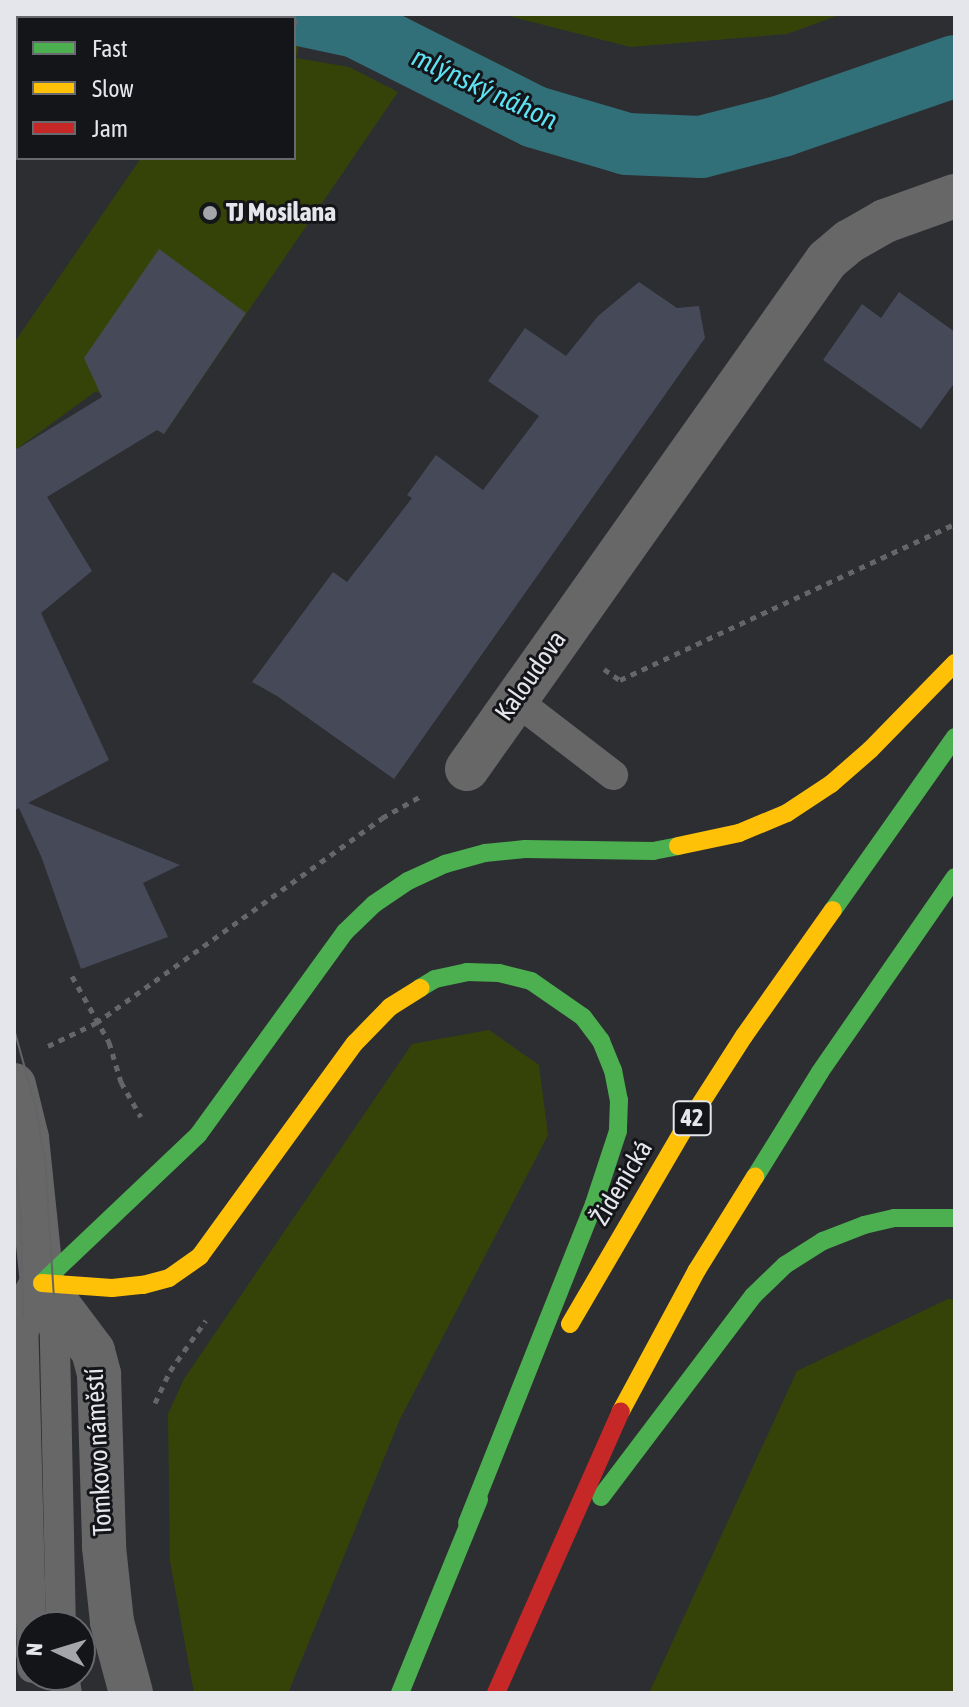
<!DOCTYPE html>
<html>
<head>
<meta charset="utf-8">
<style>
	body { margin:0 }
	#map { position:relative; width:969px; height:1707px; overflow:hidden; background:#2d2e32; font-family:"Asap Condensed",sans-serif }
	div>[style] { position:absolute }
	.green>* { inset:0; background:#364308 }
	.canal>* { height:62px; margin:-31px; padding:0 31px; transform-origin:31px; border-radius:31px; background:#327079 }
	.building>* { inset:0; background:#464958 }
	.path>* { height:5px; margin-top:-2.5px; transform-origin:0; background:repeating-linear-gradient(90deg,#666568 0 6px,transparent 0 12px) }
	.lane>* { height:30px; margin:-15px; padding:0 15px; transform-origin:15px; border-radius:15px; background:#686768 }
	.street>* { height:44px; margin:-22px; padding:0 22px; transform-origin:22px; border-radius:22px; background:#686768 }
	.fast>* { height:18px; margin:-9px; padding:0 9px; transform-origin:9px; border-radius:9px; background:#4caf50 }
	.slow>* { height:18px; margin:-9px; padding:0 9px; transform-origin:9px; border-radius:9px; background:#ffc107 }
	.jam>* { height:18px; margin:-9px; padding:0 9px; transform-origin:9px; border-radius:9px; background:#c62828 }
	.tram>* { height:2px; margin:-1px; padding:0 1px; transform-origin:1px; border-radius:1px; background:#646467 }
	.dots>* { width:22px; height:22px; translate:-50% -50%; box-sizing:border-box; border:4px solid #141519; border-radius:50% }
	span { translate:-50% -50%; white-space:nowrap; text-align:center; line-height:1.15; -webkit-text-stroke:6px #141519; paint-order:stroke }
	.shield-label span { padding:2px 6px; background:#141519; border:2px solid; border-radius:6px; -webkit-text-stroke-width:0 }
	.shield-label { font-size:24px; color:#e4e6ec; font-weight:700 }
	.poi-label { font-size:26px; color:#e4e6ec; font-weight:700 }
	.left { translate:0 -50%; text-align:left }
	.street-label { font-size:26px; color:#e4e6ec }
	.water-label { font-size:28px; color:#5ee1f3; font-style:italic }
	.frame { position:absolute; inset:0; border:16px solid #e4e6ec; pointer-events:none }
	.legend { position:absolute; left:16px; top:16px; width:280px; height:144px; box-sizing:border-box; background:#141519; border:2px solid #67696d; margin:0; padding:10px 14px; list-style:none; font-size:24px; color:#e4e6ec }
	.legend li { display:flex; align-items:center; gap:16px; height:40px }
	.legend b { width:40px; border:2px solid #67696d }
	.north { position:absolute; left:16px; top:1611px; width:80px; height:80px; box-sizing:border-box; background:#141519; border:2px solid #67696d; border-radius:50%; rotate:274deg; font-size:22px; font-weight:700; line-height:32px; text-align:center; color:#e4e6ec }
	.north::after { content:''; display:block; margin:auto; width:28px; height:36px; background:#a4a6ab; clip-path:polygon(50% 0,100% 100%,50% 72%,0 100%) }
</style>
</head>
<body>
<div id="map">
	<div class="green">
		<i style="clip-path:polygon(292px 14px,307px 14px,296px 58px,349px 67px,398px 92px,164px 434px,96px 391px,14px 451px,14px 343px,141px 158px,294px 158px)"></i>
		<i style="clip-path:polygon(501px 14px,842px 14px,787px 34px,630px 47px)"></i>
		<i style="clip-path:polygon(489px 1030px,539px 1065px,548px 1135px,400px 1419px,288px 1693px,194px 1693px,170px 1561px,168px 1414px,184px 1379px,412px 1044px)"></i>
		<i style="clip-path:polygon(948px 1299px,955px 1299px,955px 1693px,649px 1693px,797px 1371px)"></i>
	</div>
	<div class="canal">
		<i style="left:295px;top:14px;width:62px;rotate:12deg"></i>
		<i style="left:356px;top:27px;width:200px;rotate:26.7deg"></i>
		<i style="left:535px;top:117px;width:96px;rotate:16.4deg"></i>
		<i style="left:627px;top:144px;width:74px;rotate:2.3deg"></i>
		<i style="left:701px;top:147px;width:84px;rotate:-14.5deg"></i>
		<i style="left:782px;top:126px;width:183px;rotate:-19.1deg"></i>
	</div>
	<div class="building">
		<i style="clip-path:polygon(159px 249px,246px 313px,164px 434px,157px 430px,47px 497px,92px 571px,41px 613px,109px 760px,28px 803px,180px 865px,143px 883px,168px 937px,81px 969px,41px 856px,19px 808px,14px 811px,14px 444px,17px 449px,102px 397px,84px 358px)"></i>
		<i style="clip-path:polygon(639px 282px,677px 308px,699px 306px,705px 338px,394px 779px,277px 696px,252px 682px,333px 572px,347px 582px,412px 498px,407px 495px,436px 455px,483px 490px,539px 416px,488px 381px,525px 328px,566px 356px,598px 316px)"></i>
		<i style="clip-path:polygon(899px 292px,955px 332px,955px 382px,921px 429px,823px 360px,862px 304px,881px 318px)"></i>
	</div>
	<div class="path">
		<i style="left:294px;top:25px;width:11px;rotate:-75deg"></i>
		<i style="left:604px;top:669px;width:19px;rotate:35deg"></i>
		<i style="left:620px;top:680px;width:370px;rotate:-25deg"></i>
		<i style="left:72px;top:976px;width:76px;rotate:60.7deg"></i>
		<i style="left:109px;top:1042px;width:42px;rotate:73.3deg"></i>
		<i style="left:121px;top:1082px;width:40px;rotate:60.3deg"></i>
		<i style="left:48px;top:1046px;width:53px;rotate:-25.6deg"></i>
		<i style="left:96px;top:1023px;width:352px;rotate:-35.6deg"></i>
		<i style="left:382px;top:818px;width:45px;rotate:-29.4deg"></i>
		<i style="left:155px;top:1403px;width:35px;rotate:-65deg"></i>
		<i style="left:170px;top:1371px;width:62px;rotate:-54.8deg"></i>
	</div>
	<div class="lane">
		<i style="left:514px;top:699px;width:125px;rotate:37.5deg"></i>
		<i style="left:54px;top:1297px;width:330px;rotate:88.8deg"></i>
		<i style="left:23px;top:1317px;width:351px;rotate:88.5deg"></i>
		<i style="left:64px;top:1675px;width:18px;rotate:81deg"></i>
	</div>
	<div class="street">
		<i style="left:467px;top:769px;width:623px;rotate:-54.73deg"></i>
		<i style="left:827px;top:260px;width:30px;rotate:-40deg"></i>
		<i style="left:850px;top:241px;width:40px;rotate:-29.7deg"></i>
		<i style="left:885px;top:221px;width:74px;rotate:-19.7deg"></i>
		<i style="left:14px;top:1085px;width:55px;rotate:76.2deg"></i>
		<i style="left:27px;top:1138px;width:146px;rotate:84.1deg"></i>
		<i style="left:42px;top:1283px;width:85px;rotate:53.1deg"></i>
		<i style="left:93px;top:1351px;width:24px;rotate:75deg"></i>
		<i style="left:99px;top:1374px;width:173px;rotate:88.3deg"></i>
		<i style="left:104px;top:1547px;width:75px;rotate:83.9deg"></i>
		<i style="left:112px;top:1622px;width:73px;rotate:75deg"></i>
		<i style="left:14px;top:1334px;width:58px;rotate:-61.2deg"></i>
	</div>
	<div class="fast">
		<i style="left:833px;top:910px;width:212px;rotate:-54.8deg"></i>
		<i style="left:420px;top:988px;width:17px;rotate:-31deg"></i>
		<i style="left:435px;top:979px;width:33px;rotate:-12deg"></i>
		<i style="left:467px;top:972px;width:32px;rotate:2deg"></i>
		<i style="left:499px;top:973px;width:33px;rotate:14deg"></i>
		<i style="left:531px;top:981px;width:63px;rotate:34.7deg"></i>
		<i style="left:583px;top:1017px;width:30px;rotate:53deg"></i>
		<i style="left:601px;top:1041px;width:31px;rotate:68deg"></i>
		<i style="left:613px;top:1070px;width:31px;rotate:79deg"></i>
		<i style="left:619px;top:1100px;width:31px;rotate:92deg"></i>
		<i style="left:618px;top:1131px;width:77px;rotate:108.2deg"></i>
		<i style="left:594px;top:1204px;width:343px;rotate:111.7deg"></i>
		<i style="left:755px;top:1177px;width:123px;rotate:-58.2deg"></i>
		<i style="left:820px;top:1072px;width:237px;rotate:-55.3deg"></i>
		<i style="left:42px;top:1283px;width:215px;rotate:-43.5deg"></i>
		<i style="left:198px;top:1135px;width:251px;rotate:-54.1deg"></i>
		<i style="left:345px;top:932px;width:40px;rotate:-44deg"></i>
		<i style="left:374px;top:904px;width:41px;rotate:-34.1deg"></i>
		<i style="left:408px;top:881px;width:41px;rotate:-24.7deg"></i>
		<i style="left:445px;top:864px;width:41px;rotate:-15.4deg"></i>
		<i style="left:485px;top:853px;width:40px;rotate:-5.7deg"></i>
		<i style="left:525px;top:849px;width:128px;rotate:0.9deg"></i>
		<i style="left:653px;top:851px;width:25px;rotate:-11deg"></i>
		<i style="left:601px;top:1497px;width:252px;rotate:-52.9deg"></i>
		<i style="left:753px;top:1296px;width:45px;rotate:-44.1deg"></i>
		<i style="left:785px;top:1265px;width:45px;rotate:-32.3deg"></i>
		<i style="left:823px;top:1241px;width:44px;rotate:-21.3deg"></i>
		<i style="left:864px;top:1225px;width:31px;rotate:-13deg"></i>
		<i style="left:894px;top:1218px;width:61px"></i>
		<i style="left:400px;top:1693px;width:209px;rotate:-67.8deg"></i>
	</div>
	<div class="slow">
		<i style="left:678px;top:846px;width:62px;rotate:-12deg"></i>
		<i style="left:739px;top:833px;width:52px;rotate:-22.6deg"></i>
		<i style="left:787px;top:813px;width:53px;rotate:-33.4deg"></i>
		<i style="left:831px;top:784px;width:52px;rotate:-41.1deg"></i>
		<i style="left:870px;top:750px;width:122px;rotate:-45.7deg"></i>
		<i style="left:42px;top:1283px;width:70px;rotate:4.1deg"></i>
		<i style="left:112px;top:1288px;width:31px;rotate:-6deg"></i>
		<i style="left:143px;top:1285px;width:27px;rotate:-15deg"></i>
		<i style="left:169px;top:1278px;width:38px;rotate:-35deg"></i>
		<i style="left:200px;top:1256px;width:263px;rotate:-54deg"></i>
		<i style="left:355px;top:1043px;width:50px;rotate:-45.8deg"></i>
		<i style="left:390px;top:1007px;width:36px;rotate:-32deg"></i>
		<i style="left:570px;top:1324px;width:224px;rotate:-59.7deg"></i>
		<i style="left:683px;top:1131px;width:113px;rotate:-57.3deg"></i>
		<i style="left:744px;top:1036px;width:154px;rotate:-54.8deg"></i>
		<i style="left:621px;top:1411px;width:160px;rotate:-61.7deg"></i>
		<i style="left:697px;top:1270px;width:110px;rotate:-58.1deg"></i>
	</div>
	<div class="jam">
		<i style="left:496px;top:1693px;width:308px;rotate:-66.1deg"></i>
	</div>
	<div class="tram">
		<i style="left:14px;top:1029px;width:78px;rotate:74.4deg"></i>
		<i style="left:35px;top:1104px;width:56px;rotate:79.7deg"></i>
		<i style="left:45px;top:1159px;width:138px;rotate:86.3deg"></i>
		<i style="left:14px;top:1152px;width:64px;rotate:83.8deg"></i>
		<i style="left:21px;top:1216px;width:101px;rotate:88.9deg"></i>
	</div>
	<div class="dots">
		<i style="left:210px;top:213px;background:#a4a6ab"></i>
	</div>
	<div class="shield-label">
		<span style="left:692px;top:1118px">42</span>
	</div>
	<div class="poi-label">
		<span class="left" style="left:226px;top:213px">TJ Mosilana</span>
	</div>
	<div class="street-label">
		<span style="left:531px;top:676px;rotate:-55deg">Kaloudova</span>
		<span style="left:622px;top:1183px;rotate:-59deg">Židenická</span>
		<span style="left:99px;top:1452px;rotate:-93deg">Tomkovo náměstí</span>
	</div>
	<div class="water-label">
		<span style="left:485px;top:88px;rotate:25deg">mlýnský náhon</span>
	</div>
	<div class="frame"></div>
	<ul class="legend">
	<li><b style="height:10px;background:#4caf50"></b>Fast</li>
	<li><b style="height:10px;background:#ffc107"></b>Slow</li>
	<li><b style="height:10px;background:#c62828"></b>Jam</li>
	</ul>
	<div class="north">N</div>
</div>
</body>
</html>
